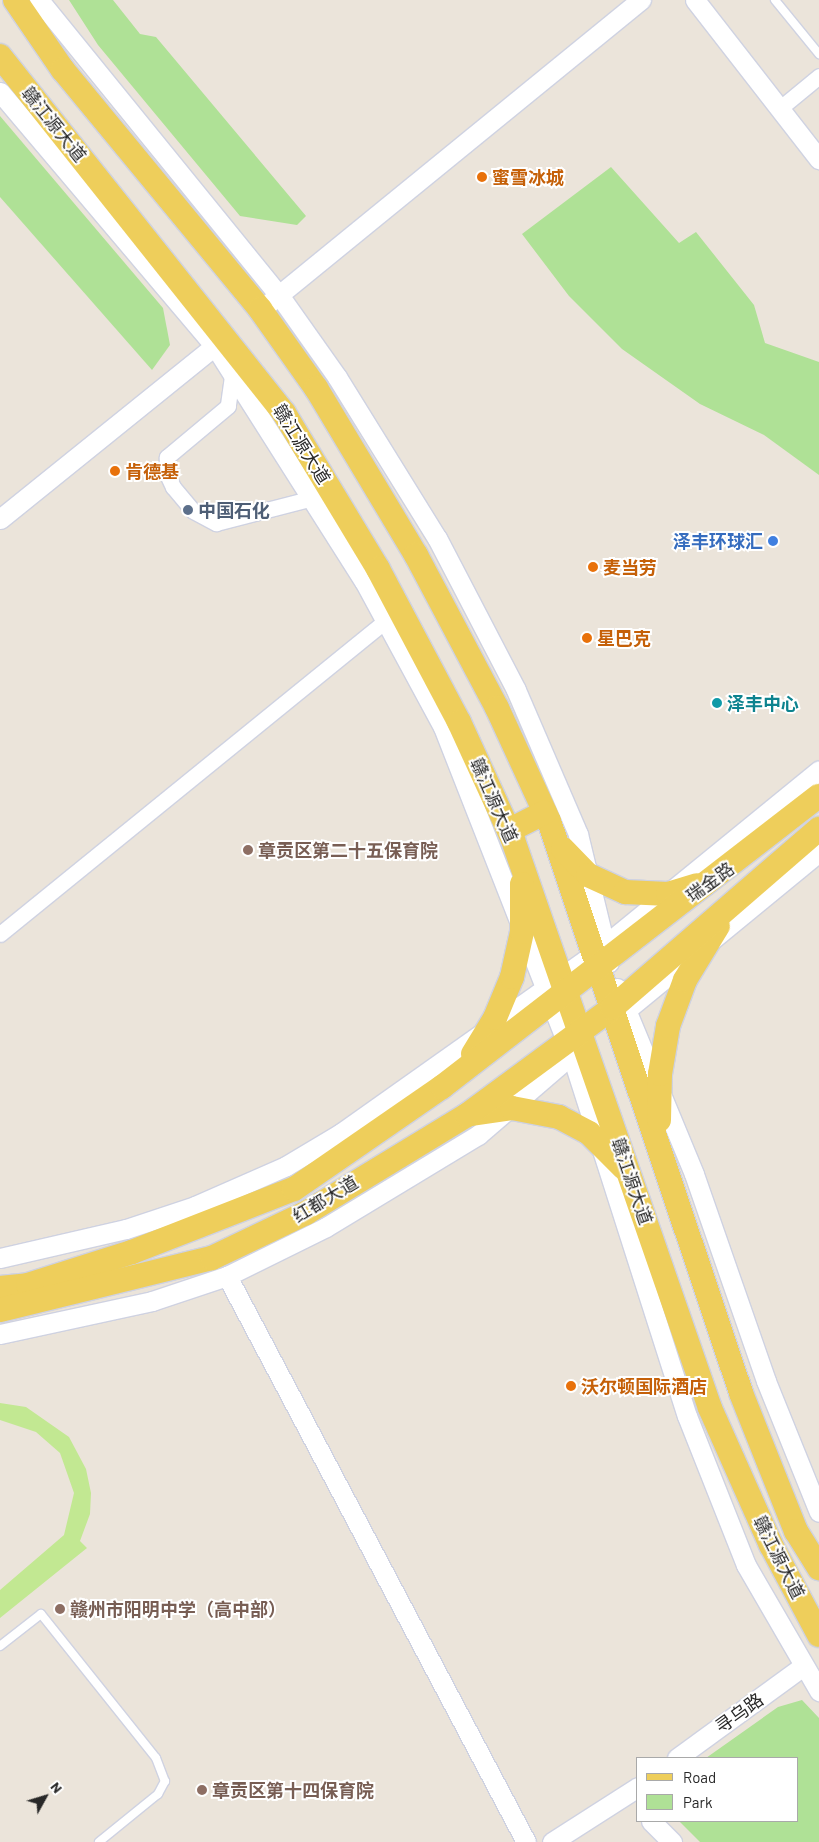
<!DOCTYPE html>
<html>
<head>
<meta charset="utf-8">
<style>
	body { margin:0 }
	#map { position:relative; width:819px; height:1842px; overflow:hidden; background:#ebe4da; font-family:Barlow,"Noto Sans SC",sans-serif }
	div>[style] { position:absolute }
	.green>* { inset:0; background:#afe196 }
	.pitch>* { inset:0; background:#c2e892 }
	.roads { filter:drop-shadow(1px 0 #cfd2e1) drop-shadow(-1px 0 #cfd2e1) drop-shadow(0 1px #cfd2e1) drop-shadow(0 -1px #cfd2e1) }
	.service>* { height:8px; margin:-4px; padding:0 4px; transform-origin:4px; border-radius:4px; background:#fff }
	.minor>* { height:15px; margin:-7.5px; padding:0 7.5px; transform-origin:7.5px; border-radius:7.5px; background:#fff }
	.tertiary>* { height:19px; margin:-9.5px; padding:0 9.5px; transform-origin:9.5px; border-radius:9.5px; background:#fff }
	.primary>* { height:24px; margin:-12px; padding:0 12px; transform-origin:12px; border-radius:12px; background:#eece5b }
	.dots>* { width:14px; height:14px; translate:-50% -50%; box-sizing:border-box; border:2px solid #fff; border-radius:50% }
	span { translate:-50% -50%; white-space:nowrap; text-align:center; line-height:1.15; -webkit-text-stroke:4px #fff; paint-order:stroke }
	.street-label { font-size:18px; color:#282828 }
	.food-label { font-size:18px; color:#c56008; font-weight:700 }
	.left { translate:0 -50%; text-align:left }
	.service-label { font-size:18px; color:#4e5e75; font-weight:700 }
	.shop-label { font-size:18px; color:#366cbe; font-weight:700 }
	.right { translate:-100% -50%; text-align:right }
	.culture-label { font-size:18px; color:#0d838f; font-weight:700 }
	.education-label { font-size:18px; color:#785e54; font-weight:700 }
	.legend { position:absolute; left:636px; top:1757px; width:162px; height:65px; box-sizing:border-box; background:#fff; border:1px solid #a9a9a9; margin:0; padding:6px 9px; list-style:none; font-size:15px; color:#282828 }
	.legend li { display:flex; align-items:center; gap:10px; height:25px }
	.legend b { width:25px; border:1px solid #a9a9a9 }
	.north { position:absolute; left:20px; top:1772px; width:50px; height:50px; -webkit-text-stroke:4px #fff; paint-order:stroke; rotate:51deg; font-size:14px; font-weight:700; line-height:20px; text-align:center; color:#282828 }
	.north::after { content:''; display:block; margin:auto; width:18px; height:22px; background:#282828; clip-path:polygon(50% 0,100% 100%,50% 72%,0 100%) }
</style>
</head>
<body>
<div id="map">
	<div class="green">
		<i style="clip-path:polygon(69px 0,113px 0,140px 34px,156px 37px,306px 216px,297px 225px,240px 216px,98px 45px)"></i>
		<i style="clip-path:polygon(0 116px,163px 308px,170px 345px,152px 370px,0 197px)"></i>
		<i style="clip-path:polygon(611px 167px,679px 243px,696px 232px,754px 305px,765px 343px,819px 362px,819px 475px,764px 435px,700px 404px,622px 349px,569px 296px,522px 234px)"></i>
		<i style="clip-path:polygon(802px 1700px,819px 1718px,819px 1842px,700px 1842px,679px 1821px,798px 1821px,798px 1758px,706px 1758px,778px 1707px)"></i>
	</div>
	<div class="pitch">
		<i style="clip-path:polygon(0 1403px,26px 1407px,69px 1437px,86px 1469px,91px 1493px,90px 1514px,80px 1541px,87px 1548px,0 1618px,0 1590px,64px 1535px,74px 1493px,60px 1453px,36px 1432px,0 1420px)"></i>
	</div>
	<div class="roads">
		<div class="service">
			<i style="left:775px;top:0;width:70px;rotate:50.8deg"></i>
			<i style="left:0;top:1646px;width:52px;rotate:-38deg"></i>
			<i style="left:41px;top:1614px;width:184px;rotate:51.4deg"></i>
			<i style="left:156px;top:1758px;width:25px;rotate:69deg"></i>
			<i style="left:165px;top:1781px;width:15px;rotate:118deg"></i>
			<i style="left:158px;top:1794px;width:76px;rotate:140.9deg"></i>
		</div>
		<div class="minor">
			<i style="left:779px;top:109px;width:52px;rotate:-39.5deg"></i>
			<i style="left:232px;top:376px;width:30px;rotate:98deg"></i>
			<i style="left:228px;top:406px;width:80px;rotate:140.1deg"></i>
			<i style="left:167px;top:457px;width:15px;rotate:94deg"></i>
			<i style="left:166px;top:472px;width:17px;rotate:65deg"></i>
			<i style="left:173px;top:487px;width:31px;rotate:50deg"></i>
			<i style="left:193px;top:511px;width:26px;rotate:28deg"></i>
			<i style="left:216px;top:523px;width:100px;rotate:-14.5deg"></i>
			<i style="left:0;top:934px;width:496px;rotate:-39.1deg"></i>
		</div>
		<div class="tertiary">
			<i style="left:39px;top:0;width:380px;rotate:50.9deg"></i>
			<i style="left:279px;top:295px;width:100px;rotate:54.7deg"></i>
			<i style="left:337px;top:377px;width:190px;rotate:58.2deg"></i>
			<i style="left:437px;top:538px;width:171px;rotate:62.5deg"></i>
			<i style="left:516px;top:690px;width:157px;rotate:66.7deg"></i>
			<i style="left:578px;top:834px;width:132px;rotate:76.4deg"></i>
			<i style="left:695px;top:0;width:202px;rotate:52.1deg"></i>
			<i style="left:0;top:92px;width:331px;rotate:49.8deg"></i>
			<i style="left:214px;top:345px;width:280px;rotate:57.6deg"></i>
			<i style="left:364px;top:581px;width:166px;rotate:61.6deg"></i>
			<i style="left:443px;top:727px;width:350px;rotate:68.6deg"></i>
			<i style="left:571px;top:1053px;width:381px;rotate:72.3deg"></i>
			<i style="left:687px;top:1416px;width:160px;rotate:68.4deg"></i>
			<i style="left:746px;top:1565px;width:146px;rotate:59.9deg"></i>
			<i style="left:269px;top:303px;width:480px;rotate:-39.2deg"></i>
			<i style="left:0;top:519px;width:287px;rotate:-38.9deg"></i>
			<i style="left:617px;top:988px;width:201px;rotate:67.5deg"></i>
			<i style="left:694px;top:1174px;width:219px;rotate:70.8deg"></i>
			<i style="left:766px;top:1381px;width:141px;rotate:68deg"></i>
			<i style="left:624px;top:1012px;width:252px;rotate:-39.4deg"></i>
			<i style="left:0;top:1258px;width:129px;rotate:-13deg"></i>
			<i style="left:126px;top:1229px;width:73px;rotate:-18.4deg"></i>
			<i style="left:195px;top:1206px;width:99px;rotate:-23.7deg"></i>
			<i style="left:286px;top:1166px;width:64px;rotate:-31deg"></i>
			<i style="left:341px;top:1133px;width:311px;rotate:-35.3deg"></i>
			<i style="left:595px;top:953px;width:289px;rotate:-39.2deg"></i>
			<i style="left:227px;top:1276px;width:640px;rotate:62.15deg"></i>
			<i style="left:0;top:1334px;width:156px;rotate:-12.2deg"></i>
			<i style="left:152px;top:1301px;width:79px;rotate:-18.4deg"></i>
			<i style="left:227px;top:1276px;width:110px;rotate:-26.3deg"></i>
			<i style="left:326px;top:1227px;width:178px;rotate:-31.2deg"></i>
			<i style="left:478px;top:1135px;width:133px;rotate:-40.7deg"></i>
			<i style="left:677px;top:1758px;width:155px;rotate:-36.1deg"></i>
			<i style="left:651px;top:1821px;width:30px;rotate:45deg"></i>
			<i style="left:552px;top:1842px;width:102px;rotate:-32.6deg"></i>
		</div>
		<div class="primary">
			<i style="left:15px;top:0;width:85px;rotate:55.6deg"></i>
			<i style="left:63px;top:70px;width:310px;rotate:50.5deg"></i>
			<i style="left:260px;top:309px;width:97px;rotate:54.7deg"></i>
			<i style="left:316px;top:388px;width:195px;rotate:59.1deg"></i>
			<i style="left:416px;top:555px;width:173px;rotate:62.1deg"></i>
			<i style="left:497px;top:708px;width:124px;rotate:65.3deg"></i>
			<i style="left:549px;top:821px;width:603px;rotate:71.44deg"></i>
			<i style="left:741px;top:1393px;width:149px;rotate:68.3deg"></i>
			<i style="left:796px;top:1531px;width:44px;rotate:58.1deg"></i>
			<i style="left:0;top:56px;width:456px;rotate:51.5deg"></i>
			<i style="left:284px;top:413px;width:182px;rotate:58.9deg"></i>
			<i style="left:378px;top:569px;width:173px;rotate:62.1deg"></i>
			<i style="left:459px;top:722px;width:130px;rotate:65.4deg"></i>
			<i style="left:513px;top:840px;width:601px;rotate:70.87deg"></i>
			<i style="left:710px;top:1408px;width:150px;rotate:66deg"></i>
			<i style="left:771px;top:1545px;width:102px;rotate:61.9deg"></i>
			<i style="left:510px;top:830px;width:39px;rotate:-27deg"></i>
			<i style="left:563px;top:849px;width:36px;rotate:46deg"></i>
			<i style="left:588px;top:875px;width:41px;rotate:24.7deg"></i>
			<i style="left:625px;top:892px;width:43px;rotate:2.7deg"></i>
			<i style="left:668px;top:894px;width:30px;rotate:-17deg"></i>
			<i style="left:473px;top:1054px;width:42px;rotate:-58.6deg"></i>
			<i style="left:495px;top:1018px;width:44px;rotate:-67.5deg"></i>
			<i style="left:512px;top:977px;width:46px;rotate:-77.5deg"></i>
			<i style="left:522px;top:932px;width:48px;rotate:-90deg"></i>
			<i style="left:472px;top:1114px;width:40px;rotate:-8.5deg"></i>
			<i style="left:512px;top:1108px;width:48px;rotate:10.8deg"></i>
			<i style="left:559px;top:1117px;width:34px;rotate:28deg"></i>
			<i style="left:589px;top:1133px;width:49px;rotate:45deg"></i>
			<i style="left:659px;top:1120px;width:46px;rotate:-88.8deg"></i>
			<i style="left:660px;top:1074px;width:49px;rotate:-80.5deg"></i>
			<i style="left:668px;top:1026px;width:49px;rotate:-69.7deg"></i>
			<i style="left:685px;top:980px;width:63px;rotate:-58.6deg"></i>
			<i style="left:0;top:1288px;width:28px;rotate:-6deg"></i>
			<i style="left:28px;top:1285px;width:109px;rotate:-17.6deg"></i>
			<i style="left:132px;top:1252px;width:174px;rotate:-21.3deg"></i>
			<i style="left:294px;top:1189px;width:180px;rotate:-34.6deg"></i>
			<i style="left:442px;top:1087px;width:476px;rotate:-37.7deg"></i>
			<i style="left:0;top:1310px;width:218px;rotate:-13.8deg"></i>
			<i style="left:212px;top:1258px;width:104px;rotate:-25.6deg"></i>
			<i style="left:306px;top:1213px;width:188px;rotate:-31.3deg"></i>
			<i style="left:467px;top:1115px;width:180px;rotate:-36.4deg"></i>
			<i style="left:612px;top:1008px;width:274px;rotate:-40.9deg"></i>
		</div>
	</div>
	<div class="dots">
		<i style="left:482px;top:177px;background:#e8710a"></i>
		<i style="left:115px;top:471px;background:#e8710a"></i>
		<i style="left:188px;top:510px;background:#5c6f8a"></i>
		<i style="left:773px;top:541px;background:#3f7fe0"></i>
		<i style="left:593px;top:567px;background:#e8710a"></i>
		<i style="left:587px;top:638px;background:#e8710a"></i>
		<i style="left:717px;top:703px;background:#0f9aa8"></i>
		<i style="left:248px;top:850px;background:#8d6e63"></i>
		<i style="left:571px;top:1386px;background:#e8710a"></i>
		<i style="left:60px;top:1609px;background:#8d6e63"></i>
		<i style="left:202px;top:1790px;background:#8d6e63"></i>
	</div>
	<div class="street-label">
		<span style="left:54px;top:124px;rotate:51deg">赣江源大道</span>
		<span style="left:302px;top:444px;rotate:58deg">赣江源大道</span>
		<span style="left:494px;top:800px;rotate:66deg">赣江源大道</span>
		<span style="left:710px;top:882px;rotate:-36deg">瑞金路</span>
		<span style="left:632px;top:1181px;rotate:71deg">赣江源大道</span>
		<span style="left:325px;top:1199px;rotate:-31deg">红都大道</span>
		<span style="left:779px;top:1557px;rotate:63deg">赣江源大道</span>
		<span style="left:739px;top:1713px;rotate:-36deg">寻乌路</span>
	</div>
	<div class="food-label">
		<span class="left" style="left:492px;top:177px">蜜雪冰城</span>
		<span class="left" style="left:125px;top:471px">肯德基</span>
		<span class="left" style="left:603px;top:567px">麦当劳</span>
		<span class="left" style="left:597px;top:638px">星巴克</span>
		<span class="left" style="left:581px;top:1386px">沃尔顿国际酒店</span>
	</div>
	<div class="service-label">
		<span class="left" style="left:198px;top:510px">中国石化</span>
	</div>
	<div class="shop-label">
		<span class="right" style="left:763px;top:541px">泽丰环球汇</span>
	</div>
	<div class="culture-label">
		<span class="left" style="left:727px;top:703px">泽丰中心</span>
	</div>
	<div class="education-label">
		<span class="left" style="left:258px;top:850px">章贡区第二十五保育院</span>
		<span class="left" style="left:70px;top:1609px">赣州市阳明中学（高中部）</span>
		<span class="left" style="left:212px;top:1790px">章贡区第十四保育院</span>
	</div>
	<ul class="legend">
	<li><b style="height:6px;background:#eece5b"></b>Road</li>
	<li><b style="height:14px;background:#afe196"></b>Park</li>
	</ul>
	<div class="north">N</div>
</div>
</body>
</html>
